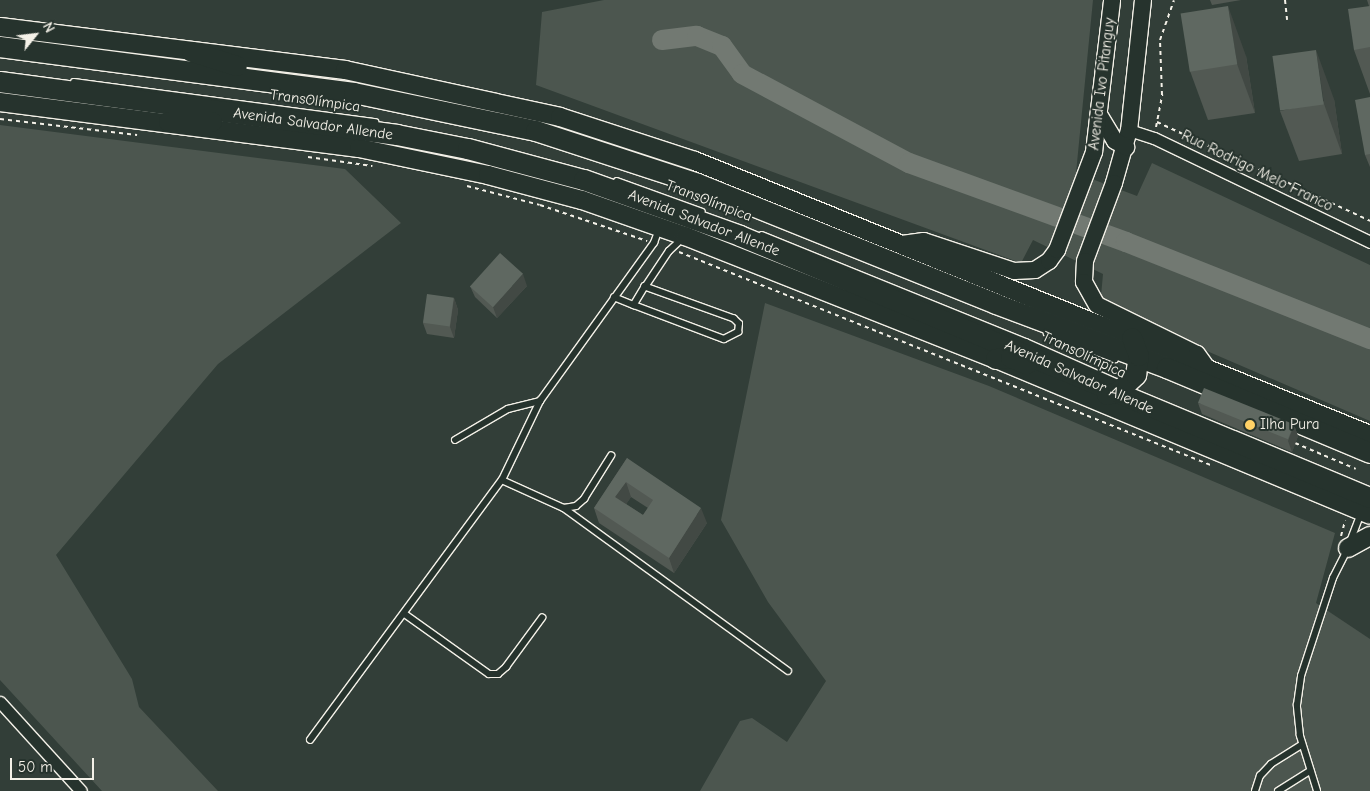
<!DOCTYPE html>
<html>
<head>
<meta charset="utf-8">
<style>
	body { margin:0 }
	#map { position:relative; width:1370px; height:791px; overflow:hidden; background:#323e38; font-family:"Comic Neue",sans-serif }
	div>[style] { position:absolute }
	.green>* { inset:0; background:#4c564f }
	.river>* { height:20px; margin:-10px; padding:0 10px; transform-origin:10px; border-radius:10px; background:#727972 }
	.path>* { height:2px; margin-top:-1px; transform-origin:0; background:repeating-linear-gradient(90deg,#f4f1e8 0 4px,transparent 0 8px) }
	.roads { filter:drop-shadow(1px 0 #f4f1e8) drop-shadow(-1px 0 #f4f1e8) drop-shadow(0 1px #f4f1e8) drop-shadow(0 -1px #f4f1e8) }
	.lane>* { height:5.5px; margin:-2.75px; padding:0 2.75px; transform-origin:2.75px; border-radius:2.75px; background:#26332d }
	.street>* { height:11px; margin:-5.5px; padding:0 5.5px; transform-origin:5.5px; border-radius:5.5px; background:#26332d }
	.secondary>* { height:16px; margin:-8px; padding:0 8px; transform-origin:8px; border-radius:8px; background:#26332d }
	.primary>* { height:18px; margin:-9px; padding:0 9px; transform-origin:9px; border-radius:9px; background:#26332d }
	.highway>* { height:20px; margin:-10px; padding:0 10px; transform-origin:10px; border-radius:10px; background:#26332d }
	.wall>* { inset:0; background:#525953 }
	.shaded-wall>* { inset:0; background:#424944 }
	.building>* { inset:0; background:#5f6861; transform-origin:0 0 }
	.dots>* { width:14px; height:14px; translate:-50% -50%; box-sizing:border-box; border:2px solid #26332d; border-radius:50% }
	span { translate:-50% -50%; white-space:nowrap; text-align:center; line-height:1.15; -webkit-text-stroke:4px #26332d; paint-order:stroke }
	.street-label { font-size:15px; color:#f4f1e8 }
	.poi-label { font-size:15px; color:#f4f1e8 }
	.left { translate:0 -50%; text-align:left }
	.north { position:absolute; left:10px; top:10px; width:50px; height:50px; -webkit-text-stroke:4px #26332d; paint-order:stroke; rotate:61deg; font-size:14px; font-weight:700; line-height:20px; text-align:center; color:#f4f1e8 }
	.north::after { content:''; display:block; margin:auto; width:18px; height:22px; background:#f4f1e8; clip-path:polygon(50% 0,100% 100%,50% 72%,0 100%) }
	.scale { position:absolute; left:10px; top:758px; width:84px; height:22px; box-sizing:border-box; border:2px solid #f4f1e8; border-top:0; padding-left:6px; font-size:15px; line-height:18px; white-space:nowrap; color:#f4f1e8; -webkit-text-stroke:4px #26332d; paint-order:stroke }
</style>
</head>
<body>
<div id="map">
	<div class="green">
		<i style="clip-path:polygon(604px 0,1093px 0,1076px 173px,1137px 196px,1152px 163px,1370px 265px,1370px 421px,1109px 309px,1101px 296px,1103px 274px,1033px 240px,1021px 263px,536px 85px,542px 12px)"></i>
		<i style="clip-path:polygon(0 125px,345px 169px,401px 223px,218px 364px,56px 555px,132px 679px,139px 707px,218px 791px,102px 791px,0 680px)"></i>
		<i style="clip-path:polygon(765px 303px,989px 386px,1335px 533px,1316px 603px,1370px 639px,1370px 791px,700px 791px,740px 721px,752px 718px,787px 742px,826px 681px,768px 602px,721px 520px)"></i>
	</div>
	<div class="river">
		<i style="left:662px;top:40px;width:35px;rotate:-7deg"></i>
		<i style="left:697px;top:36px;width:27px;rotate:22deg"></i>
		<i style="left:722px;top:46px;width:34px;rotate:54deg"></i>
		<i style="left:742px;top:74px;width:189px;rotate:28.1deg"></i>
		<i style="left:909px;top:163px;width:231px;rotate:20deg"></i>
		<i style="left:1126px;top:242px;width:263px;rotate:21.7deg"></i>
	</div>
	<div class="path">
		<i style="left:1285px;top:0;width:20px;rotate:84deg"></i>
		<i style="left:0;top:119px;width:138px;rotate:6.7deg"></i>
		<i style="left:1157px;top:122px;width:235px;rotate:24.9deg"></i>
		<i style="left:1156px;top:127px;width:33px;rotate:-79deg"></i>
		<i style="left:1162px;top:95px;width:55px;rotate:-92.1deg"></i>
		<i style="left:1160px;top:40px;width:42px;rotate:-70.7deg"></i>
		<i style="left:308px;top:157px;width:65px;rotate:8deg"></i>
		<i style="left:467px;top:186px;width:75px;rotate:14.6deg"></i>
		<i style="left:540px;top:205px;width:113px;rotate:18.6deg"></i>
		<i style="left:679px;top:252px;width:575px;rotate:21.84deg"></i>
		<i style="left:1295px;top:443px;width:66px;rotate:23.1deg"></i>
		<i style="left:1341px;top:536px;width:16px;rotate:-75deg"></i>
	</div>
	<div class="roads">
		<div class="lane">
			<i style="left:74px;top:82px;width:304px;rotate:7.6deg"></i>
			<i style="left:617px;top:181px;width:90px;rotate:20deg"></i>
			<i style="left:762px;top:235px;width:285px;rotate:22.1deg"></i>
			<i style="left:1026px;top:342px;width:98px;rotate:24deg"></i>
			<i style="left:645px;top:287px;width:43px;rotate:-56.3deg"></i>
			<i style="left:669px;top:251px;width:19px;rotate:-43deg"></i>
			<i style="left:614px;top:297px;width:22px;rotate:22deg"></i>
			<i style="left:634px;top:305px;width:96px;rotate:20.7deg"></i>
			<i style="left:724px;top:339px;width:16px;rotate:-27deg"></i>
			<i style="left:738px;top:332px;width:8px;rotate:-83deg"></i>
			<i style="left:739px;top:324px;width:7px;rotate:-135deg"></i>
			<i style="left:734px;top:319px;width:95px;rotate:-160.2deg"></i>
			<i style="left:645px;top:287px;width:21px;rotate:121deg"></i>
			<i style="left:1047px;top:333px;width:73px;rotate:20.9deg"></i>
			<i style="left:455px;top:440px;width:61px;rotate:-30.3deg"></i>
			<i style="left:508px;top:409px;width:33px;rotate:-14deg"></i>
			<i style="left:502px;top:480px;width:68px;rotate:24.3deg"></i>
			<i style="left:564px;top:508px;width:12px;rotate:-9deg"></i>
			<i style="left:576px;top:506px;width:11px;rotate:-41deg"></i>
			<i style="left:584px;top:499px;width:51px;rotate:-57.9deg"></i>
			<i style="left:564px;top:508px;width:277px;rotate:36deg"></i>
			<i style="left:1350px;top:542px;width:30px;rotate:-69deg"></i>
			<i style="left:405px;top:614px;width:103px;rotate:35.5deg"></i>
			<i style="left:489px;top:674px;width:9px"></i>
			<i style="left:498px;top:674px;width:11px;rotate:-41deg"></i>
			<i style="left:506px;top:667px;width:61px;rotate:-53.7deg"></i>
			<i style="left:310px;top:740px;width:323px;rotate:-53.6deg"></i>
			<i style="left:502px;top:480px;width:88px;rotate:-64.3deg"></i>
			<i style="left:540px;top:401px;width:195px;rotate:-54.2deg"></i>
			<i style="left:654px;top:243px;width:15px;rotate:-70deg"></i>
			<i style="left:1255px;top:791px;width:16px;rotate:-72deg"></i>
			<i style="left:1260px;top:776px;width:16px;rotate:-47deg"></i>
			<i style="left:1271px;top:764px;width:36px;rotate:-32deg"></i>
			<i style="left:1278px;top:791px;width:38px;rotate:-32deg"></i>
			<i style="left:1317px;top:791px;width:58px;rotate:-107.2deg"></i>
			<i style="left:1300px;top:736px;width:31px;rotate:-96deg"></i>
			<i style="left:1297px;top:705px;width:29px;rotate:-82deg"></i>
			<i style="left:1301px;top:676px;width:103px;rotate:-71.9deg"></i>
			<i style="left:1333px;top:578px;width:30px;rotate:-63deg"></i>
		</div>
		<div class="street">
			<i style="left:1129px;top:130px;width:26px;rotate:18deg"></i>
			<i style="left:1154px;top:138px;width:240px;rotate:25.7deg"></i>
			<i style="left:0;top:702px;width:120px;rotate:47.7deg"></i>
		</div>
		<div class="secondary">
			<i style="left:1143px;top:0;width:131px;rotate:96.1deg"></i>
			<i style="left:1129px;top:130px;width:55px;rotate:105.8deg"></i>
			<i style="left:1114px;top:183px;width:83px;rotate:110.4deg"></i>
			<i style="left:1085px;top:261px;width:21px;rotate:93deg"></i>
			<i style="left:1084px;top:282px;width:26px;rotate:61deg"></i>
			<i style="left:1097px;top:305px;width:111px;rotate:26.1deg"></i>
			<i style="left:1197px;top:354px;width:19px;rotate:54deg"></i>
			<i style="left:1100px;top:116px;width:29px;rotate:59deg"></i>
			<i style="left:1115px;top:141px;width:13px;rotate:29deg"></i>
			<i style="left:902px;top:244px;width:22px;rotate:-8deg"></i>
			<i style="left:924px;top:241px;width:95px;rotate:18.4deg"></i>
			<i style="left:1014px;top:271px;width:21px;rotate:-3deg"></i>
			<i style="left:1035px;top:270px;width:17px;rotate:-33deg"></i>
			<i style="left:1049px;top:261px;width:14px;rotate:-54deg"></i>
			<i style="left:1057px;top:250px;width:105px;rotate:-69.3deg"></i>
			<i style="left:1094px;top:152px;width:153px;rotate:-83.2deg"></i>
		</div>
		<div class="primary">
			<i style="left:0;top:27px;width:348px;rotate:7.1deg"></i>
			<i style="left:345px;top:70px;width:220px;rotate:12.3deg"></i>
			<i style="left:560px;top:117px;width:142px;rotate:18.1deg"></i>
			<i style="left:695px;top:161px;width:728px;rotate:22.09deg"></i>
			<i style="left:0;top:102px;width:362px;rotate:7.3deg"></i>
			<i style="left:359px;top:148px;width:132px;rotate:11.8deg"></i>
			<i style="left:488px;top:175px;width:97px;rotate:14.9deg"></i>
			<i style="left:582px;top:200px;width:109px;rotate:19.3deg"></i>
			<i style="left:685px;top:236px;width:334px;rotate:21.6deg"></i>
			<i style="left:996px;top:359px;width:405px;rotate:22.6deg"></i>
			<i style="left:1348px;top:548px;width:25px;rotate:-29deg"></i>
		</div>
		<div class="highway">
			<i style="left:0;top:47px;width:357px;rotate:7.4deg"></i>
			<i style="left:354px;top:93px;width:186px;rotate:11.8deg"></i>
			<i style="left:536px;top:131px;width:170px;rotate:18.1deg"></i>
			<i style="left:698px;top:184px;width:321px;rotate:21.9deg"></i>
			<i style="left:996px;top:304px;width:183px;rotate:20.5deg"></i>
			<i style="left:1167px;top:368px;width:220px;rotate:22.7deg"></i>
			<i style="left:192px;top:52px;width:47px;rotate:17.3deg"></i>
			<i style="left:0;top:82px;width:401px;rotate:7.6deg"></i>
			<i style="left:397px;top:135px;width:72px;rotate:11.2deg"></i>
			<i style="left:468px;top:149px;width:120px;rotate:15deg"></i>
			<i style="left:584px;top:180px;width:166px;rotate:19.7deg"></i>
			<i style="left:740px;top:236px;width:682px;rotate:22.58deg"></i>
			<i style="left:169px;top:122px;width:43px"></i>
			<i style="left:996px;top:359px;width:15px;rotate:-4deg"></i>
			<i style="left:1011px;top:358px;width:17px;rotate:21deg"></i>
			<i style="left:1107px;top:395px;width:11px;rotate:-15deg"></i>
			<i style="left:1118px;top:392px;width:25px;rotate:-43deg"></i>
			<i style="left:1136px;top:375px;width:19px;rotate:-81deg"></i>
			<i style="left:1139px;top:356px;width:19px;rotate:-111deg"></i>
		</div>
	</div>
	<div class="wall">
		<i style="clip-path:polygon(1210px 0,1241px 0,1212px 5px)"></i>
		<i style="clip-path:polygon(1367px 0,1370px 0,1370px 94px,1354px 50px,1369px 6px)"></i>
		<i style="clip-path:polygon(1246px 56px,1255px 113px,1208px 120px,1190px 71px)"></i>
		<i style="clip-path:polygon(1370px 97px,1370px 167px,1365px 155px)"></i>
		<i style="clip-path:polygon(1334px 99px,1342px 154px,1299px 161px,1280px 111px)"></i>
		<i style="clip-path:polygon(470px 286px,527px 286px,497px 318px,475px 297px)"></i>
		<i style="clip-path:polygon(454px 298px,458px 310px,454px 338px,427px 334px,423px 323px)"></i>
		<i style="clip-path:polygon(1198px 403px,1294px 425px,1298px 436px,1292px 452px,1202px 414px)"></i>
		<i style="clip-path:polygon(evenodd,627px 458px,707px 523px,674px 573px,599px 523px,594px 508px,627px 458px,631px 497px,648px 508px,643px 515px,626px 504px,631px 497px)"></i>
	</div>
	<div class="shaded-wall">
		<i style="clip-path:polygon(1228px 6px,1246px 56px,1255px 113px,1237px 64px)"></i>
		<i style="clip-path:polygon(1316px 50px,1334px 99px,1342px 154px,1324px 104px)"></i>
		<i style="clip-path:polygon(523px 274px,527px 286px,497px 318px,493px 307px)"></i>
		<i style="clip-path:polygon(454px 298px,458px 310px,454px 338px,450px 327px)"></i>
		<i style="clip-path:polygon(1294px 425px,1298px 436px,1292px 452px,1288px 441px)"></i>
		<i style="clip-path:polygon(626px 482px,631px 497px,621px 512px,615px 497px)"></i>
		<i style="clip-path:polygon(701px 508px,707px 523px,674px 573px,669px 558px)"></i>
	</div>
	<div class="building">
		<i style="left:1228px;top:6px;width:59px;height:48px;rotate:81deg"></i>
		<i style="clip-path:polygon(1370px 6px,1370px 47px,1354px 50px,1348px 9px)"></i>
		<i style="left:1316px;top:50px;width:55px;height:44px;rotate:82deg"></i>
		<i style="clip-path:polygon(1370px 97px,1370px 154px,1365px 155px,1355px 100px)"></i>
		<i style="left:500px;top:253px;width:31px;height:45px;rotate:42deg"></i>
		<i style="left:427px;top:294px;width:27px;height:29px;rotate:8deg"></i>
		<i style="left:1204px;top:388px;width:97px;height:16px;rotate:22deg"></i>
		<i style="clip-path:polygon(evenodd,627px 458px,701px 508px,669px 558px,594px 508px,627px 458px,626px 482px,653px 500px,643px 515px,615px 497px,626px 482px)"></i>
	</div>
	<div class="dots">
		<i style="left:1250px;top:425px;background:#ffd166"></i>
	</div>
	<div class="street-label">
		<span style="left:1102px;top:84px;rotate:-83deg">Avenida Ivo Pitanguy</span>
		<span style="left:315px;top:101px;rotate:8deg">TransOlímpica</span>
		<span style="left:313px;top:124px;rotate:8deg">Avenida Salvador Allende</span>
		<span style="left:1257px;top:171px;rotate:26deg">Rua Rodrigo Melo Franco</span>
		<span style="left:709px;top:201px;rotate:21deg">TransOlímpica</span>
		<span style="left:704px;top:223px;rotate:21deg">Avenida Salvador Allende</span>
		<span style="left:1084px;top:355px;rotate:25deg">TransOlímpica</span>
		<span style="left:1079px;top:377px;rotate:24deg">Avenida Salvador Allende</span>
	</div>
	<div class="poi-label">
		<span class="left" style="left:1260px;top:425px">Ilha Pura</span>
	</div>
	<div class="north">N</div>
	<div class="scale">50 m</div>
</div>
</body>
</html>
